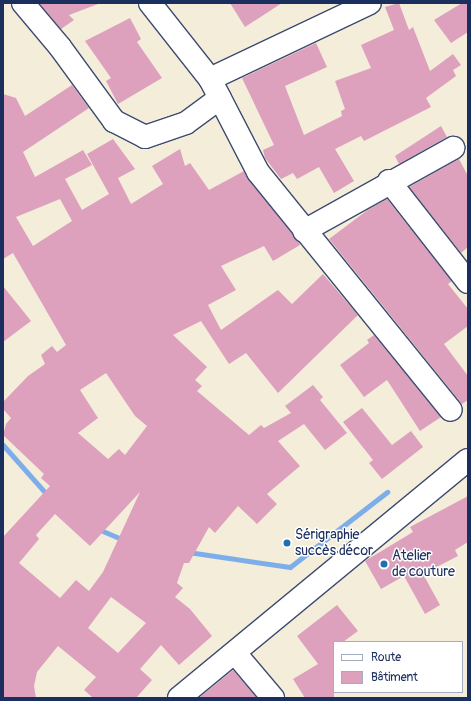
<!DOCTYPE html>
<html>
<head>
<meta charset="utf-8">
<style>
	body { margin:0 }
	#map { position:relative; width:471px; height:701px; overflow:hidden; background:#f4edda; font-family:Pangolin,sans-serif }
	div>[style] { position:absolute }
	.stream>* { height:5px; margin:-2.5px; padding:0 2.5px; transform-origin:2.5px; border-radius:2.5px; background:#7eaee9 }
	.building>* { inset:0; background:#dda1be }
	.roads { filter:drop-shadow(1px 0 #3c4c71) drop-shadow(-1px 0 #3c4c71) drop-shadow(0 1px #3c4c71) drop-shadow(0 -1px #3c4c71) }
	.minor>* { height:22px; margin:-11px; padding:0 11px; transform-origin:11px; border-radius:11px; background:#fff }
	.dots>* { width:11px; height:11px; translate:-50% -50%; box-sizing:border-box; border:2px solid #fff; border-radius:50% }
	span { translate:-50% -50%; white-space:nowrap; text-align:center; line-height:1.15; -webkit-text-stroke:3px #fff; paint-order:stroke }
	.poi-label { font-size:14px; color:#1b2f5e }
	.left { translate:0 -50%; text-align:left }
	.frame { position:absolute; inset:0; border:4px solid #1b2f5e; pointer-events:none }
	.legend { position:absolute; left:333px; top:641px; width:130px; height:52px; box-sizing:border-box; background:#fff; border:1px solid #a4acbf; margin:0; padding:5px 7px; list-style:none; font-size:12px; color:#1b2f5e }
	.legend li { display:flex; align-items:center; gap:8px; height:20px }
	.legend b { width:20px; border:1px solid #a4acbf }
</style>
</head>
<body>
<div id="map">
	<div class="stream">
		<i style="left:3px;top:445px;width:69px;rotate:48.5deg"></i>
		<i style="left:98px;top:529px;width:28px;rotate:23deg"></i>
		<i style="left:188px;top:552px;width:103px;rotate:8.4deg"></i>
		<i style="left:290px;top:567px;width:123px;rotate:-37.7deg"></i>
	</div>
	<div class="building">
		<i style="clip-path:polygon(39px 3px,97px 3px,98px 4px,69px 15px,74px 20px,61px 29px)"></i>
		<i style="clip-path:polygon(230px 3px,282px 3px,245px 27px)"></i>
		<i style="clip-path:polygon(399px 3px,409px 30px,413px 27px,430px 71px,453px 54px,461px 65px,453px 70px,456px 76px,426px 98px,431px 107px,364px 141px,361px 136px,335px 149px,354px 181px,334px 193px,319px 167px,297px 179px,293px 173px,281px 179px,265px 158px,263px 150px,274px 145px,242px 78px,316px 43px,327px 67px,285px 86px,304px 135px,342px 116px,341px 111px,345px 109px,335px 81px,371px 68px,361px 45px,394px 30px,385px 7px)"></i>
		<i style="clip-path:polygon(462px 3px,468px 3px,468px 32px,451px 43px,434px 20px)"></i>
		<i style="clip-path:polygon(130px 18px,141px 39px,137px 42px,162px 78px,118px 104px,106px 81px,111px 78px,85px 41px)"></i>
		<i style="clip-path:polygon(evenodd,72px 85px,89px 108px,23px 152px,35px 177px,83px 150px,92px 165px,65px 179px,82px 210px,109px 194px,87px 154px,113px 139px,135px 169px,118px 178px,131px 204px,163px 184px,152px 166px,180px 149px,185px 166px,190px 163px,209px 190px,244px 171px,299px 242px,300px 245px,273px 261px,264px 246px,221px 266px,236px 290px,208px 305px,221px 330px,278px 290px,292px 304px,323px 274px,358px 315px,278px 393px,246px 353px,229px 364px,201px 321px,173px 335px,207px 367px,195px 380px,202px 386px,197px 391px,249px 435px,261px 425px,264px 428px,291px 413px,285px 406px,313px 385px,323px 397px,320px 400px,347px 433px,325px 450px,304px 424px,278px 441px,300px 466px,267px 494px,277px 504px,257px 524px,238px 506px,215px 533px,209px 527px,189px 563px,184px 563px,177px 583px,183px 588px,175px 597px,190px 609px,212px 636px,179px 665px,161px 645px,140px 669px,152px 680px,136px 698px,93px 698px,84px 690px,96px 677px,58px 646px,37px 672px,34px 686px,36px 698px,3px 698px,3px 537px,50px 486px,41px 478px,44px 474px,3px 435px,6px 424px,11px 418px,3px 409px,3px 402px,28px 376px,45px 364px,41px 355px,52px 346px,57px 352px,66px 345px,13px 253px,3px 259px,3px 94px,16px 98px,25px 116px,72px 85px,60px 199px,72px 221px,33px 246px,16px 217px,60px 199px,72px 85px,106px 373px,135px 416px,147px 426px,125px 455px,119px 449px,108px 459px,78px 433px,98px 418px,80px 390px,106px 373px,72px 85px,140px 492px,103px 572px,89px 591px,76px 580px,60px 598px,19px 563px,39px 539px,36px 535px,55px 514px,90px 546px,140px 492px,72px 85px,111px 597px,146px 623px,118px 653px,88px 628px,111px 597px)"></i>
		<i style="clip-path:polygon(441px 126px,447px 137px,399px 164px,395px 156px)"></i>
		<i style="clip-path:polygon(459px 159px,468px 176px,468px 247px,461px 253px,409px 187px)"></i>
		<i style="clip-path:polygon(387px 199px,452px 281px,448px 284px,468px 309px,468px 326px,444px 344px,468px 376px,468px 400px,462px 404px,329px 239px,369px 209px)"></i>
		<i style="clip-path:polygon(3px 286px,31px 321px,3px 342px)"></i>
		<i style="clip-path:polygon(374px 335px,441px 417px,420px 431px,387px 380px,364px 397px,340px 365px,369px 343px,367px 340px)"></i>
		<i style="clip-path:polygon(362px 408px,392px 445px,411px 431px,423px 447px,382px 479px,369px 463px,373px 460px,343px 422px)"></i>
		<i style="clip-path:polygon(468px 496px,468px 542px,455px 550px,458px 556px,423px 574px,440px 605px,425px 614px,404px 576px,381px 589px,365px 561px,413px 532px,410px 527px)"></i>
		<i style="clip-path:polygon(337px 605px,358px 631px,343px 642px,334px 642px,334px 698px,305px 698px,293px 679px,318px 664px,297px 636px)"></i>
		<i style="clip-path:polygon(233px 670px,257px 698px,199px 698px)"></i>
	</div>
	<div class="roads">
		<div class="minor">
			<i style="left:23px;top:3px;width:57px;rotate:49.9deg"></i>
			<i style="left:60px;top:47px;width:92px;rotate:53.9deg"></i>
			<i style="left:114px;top:121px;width:35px;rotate:27deg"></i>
			<i style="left:145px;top:137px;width:43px;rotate:-18.9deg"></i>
			<i style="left:186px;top:123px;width:42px;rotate:-36.3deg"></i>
			<i style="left:150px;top:3px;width:97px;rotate:51.7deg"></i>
			<i style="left:210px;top:79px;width:105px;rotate:62.7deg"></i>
			<i style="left:258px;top:172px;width:306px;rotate:51deg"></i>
			<i style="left:210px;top:79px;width:177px;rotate:-25.4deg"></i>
			<i style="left:389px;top:181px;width:128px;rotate:52deg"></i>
			<i style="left:304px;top:231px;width:171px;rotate:-29.1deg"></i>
			<i style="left:235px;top:653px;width:59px;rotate:49.8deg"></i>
			<i style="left:179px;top:698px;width:374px;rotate:-39.5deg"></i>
		</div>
	</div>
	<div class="dots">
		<i style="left:287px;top:543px;background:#1f6fb2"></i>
		<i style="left:384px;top:564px;background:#1f6fb2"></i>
	</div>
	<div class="poi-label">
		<span class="left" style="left:295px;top:543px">Sérigraphie<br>succès décor</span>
		<span class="left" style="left:392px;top:564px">Atelier<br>de couture</span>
	</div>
	<div class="frame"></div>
	<ul class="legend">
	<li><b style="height:5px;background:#fff"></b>Route</li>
	<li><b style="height:11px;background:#dda1be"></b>Bâtiment</li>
	</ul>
</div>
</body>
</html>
